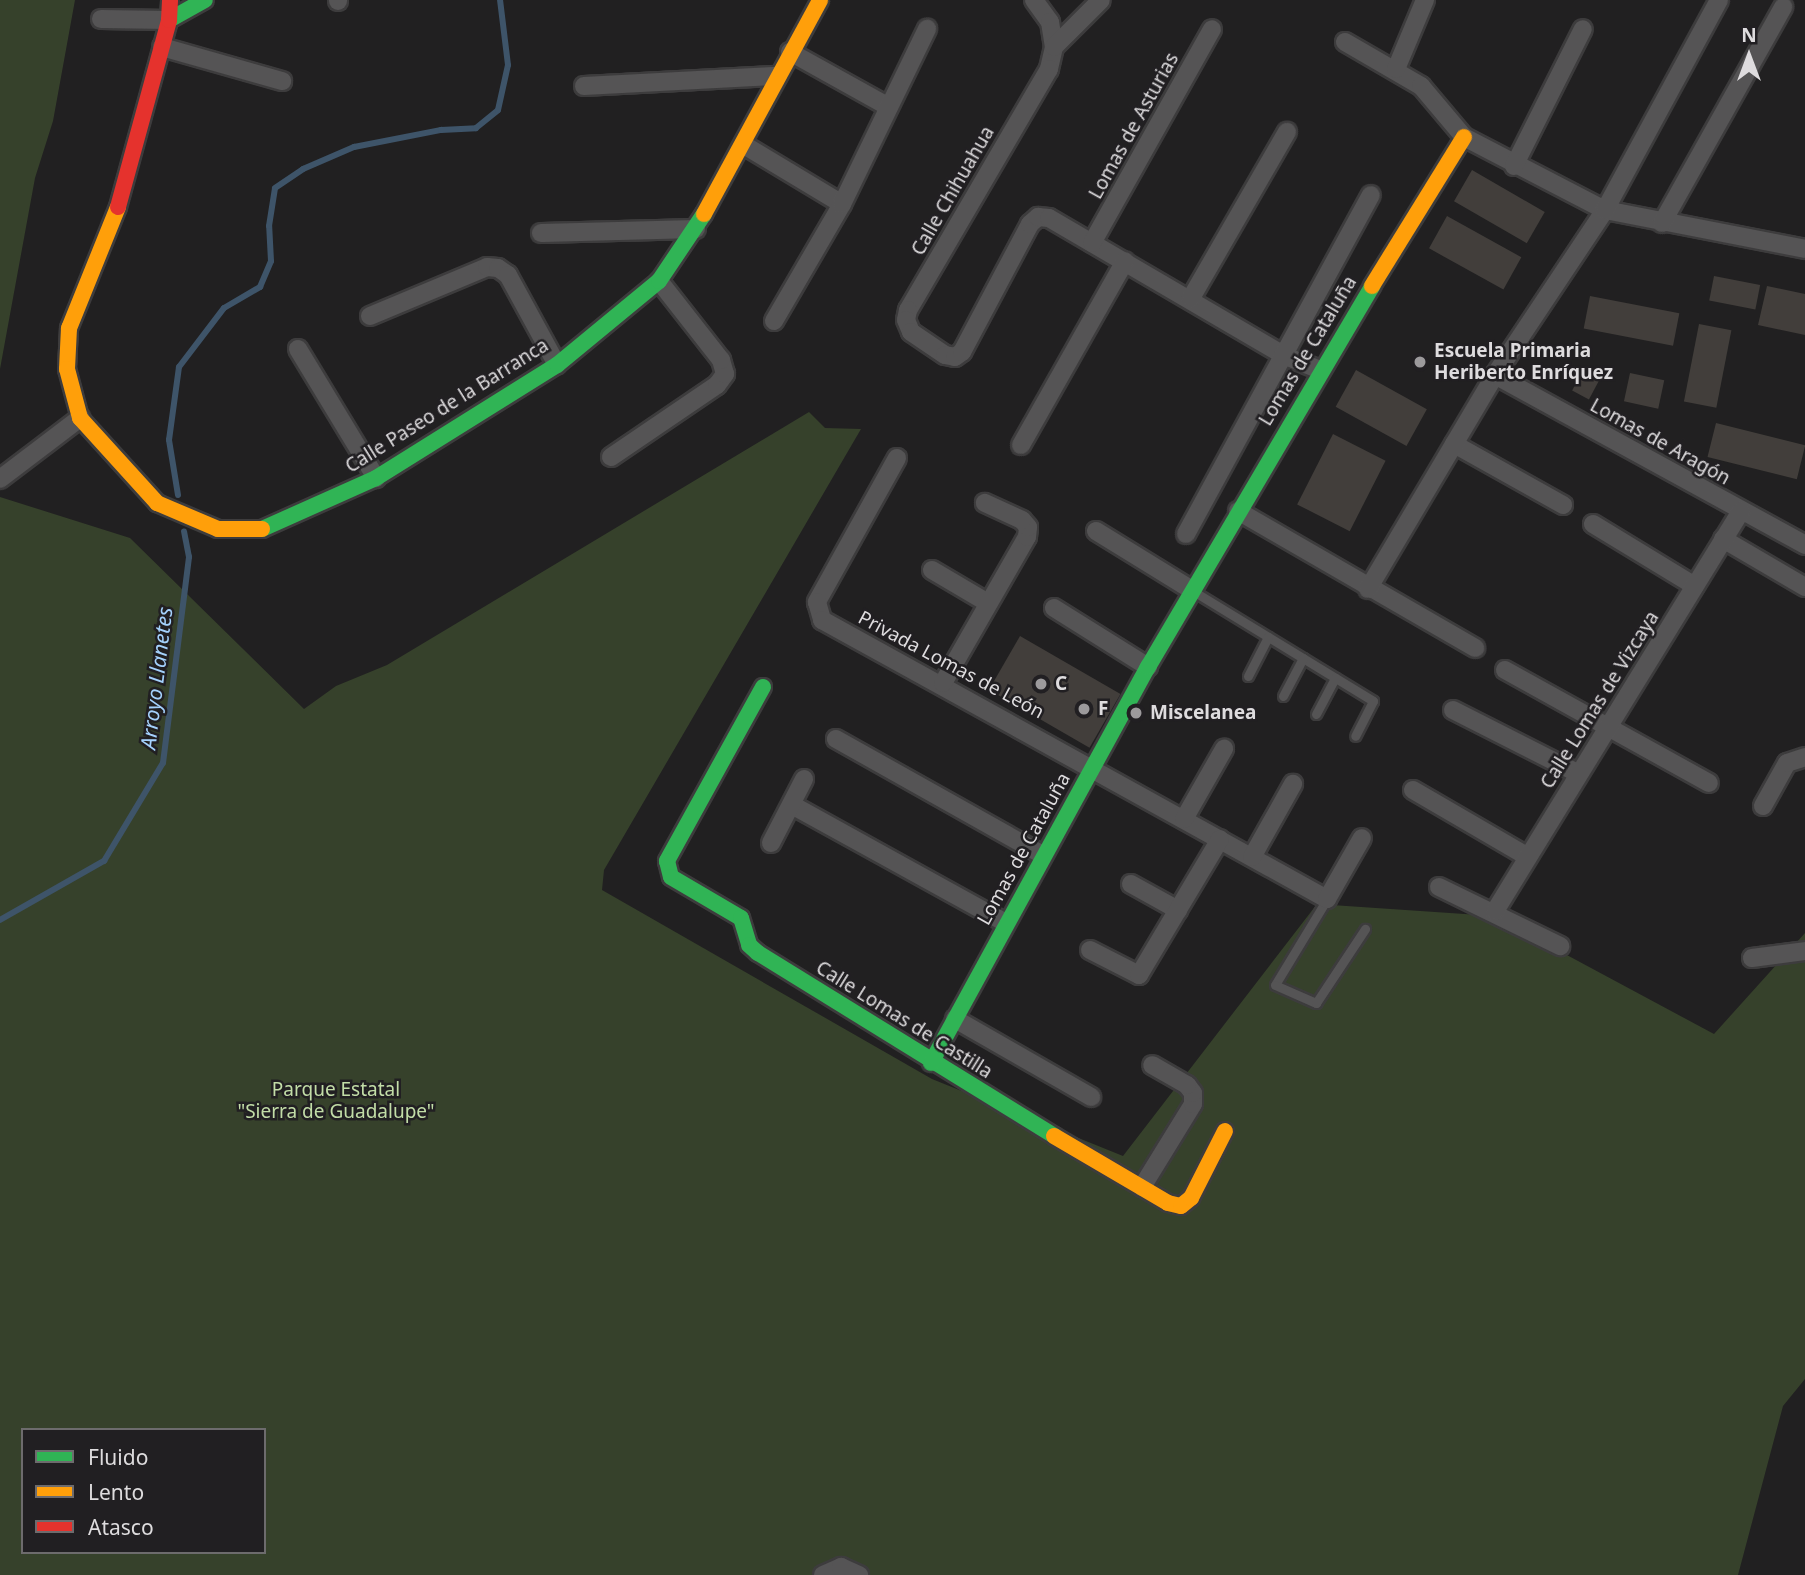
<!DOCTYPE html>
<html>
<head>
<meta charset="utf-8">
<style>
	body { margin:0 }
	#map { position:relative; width:1805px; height:1575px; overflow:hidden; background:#212021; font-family:"Noto Sans",sans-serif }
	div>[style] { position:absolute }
	.green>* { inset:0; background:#36412b }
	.stream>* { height:6px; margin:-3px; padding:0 3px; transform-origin:3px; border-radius:3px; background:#3e5469 }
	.building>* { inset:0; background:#423e3b; transform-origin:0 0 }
	.roads { filter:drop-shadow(2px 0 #3d3c3d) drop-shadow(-2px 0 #3d3c3d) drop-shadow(0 2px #3d3c3d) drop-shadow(0 -2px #3d3c3d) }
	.lane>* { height:9px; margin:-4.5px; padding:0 4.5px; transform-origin:4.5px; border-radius:4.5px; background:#555455 }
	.street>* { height:18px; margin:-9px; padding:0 9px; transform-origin:9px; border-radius:9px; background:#555455 }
	.fast>* { height:16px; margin:-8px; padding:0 8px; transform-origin:8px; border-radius:8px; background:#30b455 }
	.slow>* { height:16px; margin:-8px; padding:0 8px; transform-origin:8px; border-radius:8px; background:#ff9f0a }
	.jam>* { height:16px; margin:-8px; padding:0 8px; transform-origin:8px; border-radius:8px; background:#e5322d }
	.dots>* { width:19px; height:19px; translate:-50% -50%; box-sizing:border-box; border:4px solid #211f22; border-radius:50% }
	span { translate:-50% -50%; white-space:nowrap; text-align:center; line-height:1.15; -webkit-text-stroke:5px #211f22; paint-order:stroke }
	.street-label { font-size:19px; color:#dedcde }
	.poi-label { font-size:19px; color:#dedcde; font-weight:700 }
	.left { translate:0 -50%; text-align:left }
	.park-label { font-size:19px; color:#c2dda7 }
	.water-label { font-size:21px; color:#a4d1fc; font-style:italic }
	.legend { position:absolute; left:21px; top:1428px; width:245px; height:126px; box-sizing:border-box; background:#211f22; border:2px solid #6d6b6d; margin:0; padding:9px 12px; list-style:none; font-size:21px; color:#dedcde }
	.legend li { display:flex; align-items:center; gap:14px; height:35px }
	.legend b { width:35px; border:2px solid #6d6b6d }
	.north { position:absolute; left:1714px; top:21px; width:70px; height:70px; -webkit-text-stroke:5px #211f22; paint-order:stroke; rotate:0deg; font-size:19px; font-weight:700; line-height:28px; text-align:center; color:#dedcde }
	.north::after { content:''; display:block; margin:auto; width:24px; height:32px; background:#dedcde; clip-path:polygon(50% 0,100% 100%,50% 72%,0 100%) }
</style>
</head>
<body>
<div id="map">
	<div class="green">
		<i style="clip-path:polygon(0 0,75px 0,53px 121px,35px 178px,0 369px)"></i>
		<i style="clip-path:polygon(evenodd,809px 412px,825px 428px,861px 429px,604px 870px,602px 890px,932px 1079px,1123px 1156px,1317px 904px,1494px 916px,1714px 1034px,1805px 933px,1805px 1379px,1783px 1406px,1738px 1575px,0 1575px,0 497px,130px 538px,304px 709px,336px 686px,387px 665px,809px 412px,23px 1430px,264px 1430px,264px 1552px,23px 1552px,23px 1430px)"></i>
	</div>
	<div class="stream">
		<i style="left:178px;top:495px;width:56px;rotate:-99.3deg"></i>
		<i style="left:169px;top:440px;width:74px;rotate:-82.2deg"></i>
		<i style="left:179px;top:367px;width:74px;rotate:-52.7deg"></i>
		<i style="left:224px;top:308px;width:42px;rotate:-30.3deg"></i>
		<i style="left:260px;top:287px;width:28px;rotate:-67deg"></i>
		<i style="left:271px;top:261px;width:35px;rotate:-93deg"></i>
		<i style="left:269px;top:226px;width:38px;rotate:-81deg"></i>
		<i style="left:275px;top:188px;width:34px;rotate:-34deg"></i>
		<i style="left:303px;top:169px;width:56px;rotate:-23.3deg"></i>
		<i style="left:354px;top:147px;width:89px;rotate:-11.1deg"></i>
		<i style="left:441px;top:130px;width:35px;rotate:-3deg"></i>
		<i style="left:476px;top:128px;width:28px;rotate:-39deg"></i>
		<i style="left:498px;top:110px;width:46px;rotate:-77.5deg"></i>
		<i style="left:508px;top:65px;width:65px;rotate:-97deg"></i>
		<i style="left:0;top:920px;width:120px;rotate:-29.6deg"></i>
		<i style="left:104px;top:861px;width:114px;rotate:-59deg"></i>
		<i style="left:163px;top:763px;width:208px;rotate:-82.8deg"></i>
		<i style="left:189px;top:557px;width:26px;rotate:-101deg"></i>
	</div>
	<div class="building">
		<i style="left:1472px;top:170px;width:84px;height:36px;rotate:30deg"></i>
		<i style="left:1447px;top:216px;width:85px;height:37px;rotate:29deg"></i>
		<i style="left:1714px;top:276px;width:47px;height:25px;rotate:11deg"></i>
		<i style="clip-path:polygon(1767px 286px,1805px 294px,1805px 335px,1758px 325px)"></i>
		<i style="left:1590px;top:296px;width:91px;height:33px;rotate:11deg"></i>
		<i style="left:1699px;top:324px;width:33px;height:79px;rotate:11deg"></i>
		<i style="left:1356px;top:370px;width:81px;height:42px;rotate:29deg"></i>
		<i style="left:1582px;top:372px;width:19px;height:21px;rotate:28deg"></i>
		<i style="left:1630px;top:373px;width:35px;height:29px;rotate:12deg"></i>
		<i style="left:1716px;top:423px;width:92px;height:35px;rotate:14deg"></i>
		<i style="left:1333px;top:434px;width:59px;height:79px;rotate:27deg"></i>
		<i style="left:1020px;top:636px;width:116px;height:62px;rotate:30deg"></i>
	</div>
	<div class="roads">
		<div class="lane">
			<i style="left:1193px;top:591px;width:211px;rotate:31.4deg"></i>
			<i style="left:1373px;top:701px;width:39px;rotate:117deg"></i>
			<i style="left:1248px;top:676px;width:44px;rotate:-62.9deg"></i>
			<i style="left:1283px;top:696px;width:43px;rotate:-62.2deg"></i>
			<i style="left:1316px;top:714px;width:41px;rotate:-62.2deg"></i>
			<i style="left:1327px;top:899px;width:100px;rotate:121.2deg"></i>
			<i style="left:1275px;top:985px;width:45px;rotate:23.7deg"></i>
			<i style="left:1316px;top:1003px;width:89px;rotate:-56.5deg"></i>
		</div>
		<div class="street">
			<i style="left:338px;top:0;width:1px;rotate:90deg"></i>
			<i style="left:1034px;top:0;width:27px;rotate:54deg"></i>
			<i style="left:1050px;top:22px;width:25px;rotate:81deg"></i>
			<i style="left:1054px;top:47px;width:23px;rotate:103deg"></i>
			<i style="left:1049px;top:69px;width:279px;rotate:120.3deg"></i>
			<i style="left:908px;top:310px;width:10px;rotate:101deg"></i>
			<i style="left:906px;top:320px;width:13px;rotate:67deg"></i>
			<i style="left:911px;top:332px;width:41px;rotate:34.1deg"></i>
			<i style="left:945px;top:355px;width:10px;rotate:11deg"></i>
			<i style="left:955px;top:357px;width:9px;rotate:-36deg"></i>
			<i style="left:962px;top:352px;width:145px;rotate:-62deg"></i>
			<i style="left:1030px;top:224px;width:11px;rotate:-41deg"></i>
			<i style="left:1038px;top:217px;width:11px;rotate:5deg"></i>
			<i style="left:1049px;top:218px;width:271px;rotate:30.3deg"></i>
			<i style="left:1283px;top:355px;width:40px;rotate:22deg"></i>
			<i style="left:101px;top:19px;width:68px;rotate:0.8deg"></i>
			<i style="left:1345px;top:42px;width:88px;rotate:30.1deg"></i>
			<i style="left:1421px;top:86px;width:67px;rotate:49.9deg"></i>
			<i style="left:1464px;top:137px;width:159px;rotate:27.4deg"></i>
			<i style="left:1605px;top:210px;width:204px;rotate:11deg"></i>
			<i style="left:162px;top:47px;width:125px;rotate:15.8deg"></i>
			<i style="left:1054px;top:47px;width:66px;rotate:-45deg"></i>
			<i style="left:790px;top:52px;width:113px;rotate:29.1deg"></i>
			<i style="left:1396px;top:69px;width:75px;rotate:-67.2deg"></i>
			<i style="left:584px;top:86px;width:194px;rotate:-3deg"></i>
			<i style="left:744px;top:145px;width:114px;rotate:31deg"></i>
			<i style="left:1514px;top:166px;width:153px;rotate:-63.3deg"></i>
			<i style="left:1662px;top:223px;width:248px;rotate:-60.7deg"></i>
			<i style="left:541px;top:233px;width:155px;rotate:-1.5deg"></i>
			<i style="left:1092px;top:243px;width:245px;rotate:-60.7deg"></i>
			<i style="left:1191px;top:298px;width:192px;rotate:-60deg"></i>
			<i style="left:370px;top:316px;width:127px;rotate:-22.7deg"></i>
			<i style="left:487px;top:267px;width:11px;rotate:5deg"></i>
			<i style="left:498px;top:268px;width:12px;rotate:35deg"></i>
			<i style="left:508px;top:275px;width:102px;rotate:61.4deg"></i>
			<i style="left:774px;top:321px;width:135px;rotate:-59.8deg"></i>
			<i style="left:842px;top:204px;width:195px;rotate:-64.1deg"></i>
			<i style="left:298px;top:349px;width:151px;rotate:58.8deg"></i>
			<i style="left:1495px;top:375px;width:354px;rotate:28.7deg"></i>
			<i style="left:1454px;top:444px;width:125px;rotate:29.2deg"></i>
			<i style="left:1021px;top:445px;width:211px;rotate:-60.5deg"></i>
			<i style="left:611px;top:457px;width:128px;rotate:-34.2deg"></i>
			<i style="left:717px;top:385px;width:14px;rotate:-54deg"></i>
			<i style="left:725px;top:374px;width:15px;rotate:-106deg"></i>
			<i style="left:721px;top:360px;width:100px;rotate:-128.1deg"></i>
			<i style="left:897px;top:458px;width:165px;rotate:119.1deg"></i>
			<i style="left:817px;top:602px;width:19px;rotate:74deg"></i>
			<i style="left:822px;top:620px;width:577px;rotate:28.92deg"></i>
			<i style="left:1327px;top:899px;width:70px;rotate:-60.2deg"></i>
			<i style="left:0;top:479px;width:101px;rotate:-37.3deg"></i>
			<i style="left:1238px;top:511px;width:274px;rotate:30deg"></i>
			<i style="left:1593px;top:524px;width:119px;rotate:31.3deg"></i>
			<i style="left:1096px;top:531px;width:113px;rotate:31.6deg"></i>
			<i style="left:1186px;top:534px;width:386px;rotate:-61.4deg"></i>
			<i style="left:1723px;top:539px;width:95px;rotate:30.3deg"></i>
			<i style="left:932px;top:570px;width:65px;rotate:30.5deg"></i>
			<i style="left:1368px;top:589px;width:249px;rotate:-59.3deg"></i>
			<i style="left:1495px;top:375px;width:198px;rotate:-56.3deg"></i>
			<i style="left:1605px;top:210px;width:239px;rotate:-61.5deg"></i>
			<i style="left:1054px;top:608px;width:111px;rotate:32.1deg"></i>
			<i style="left:1505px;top:670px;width:233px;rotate:29deg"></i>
			<i style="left:943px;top:683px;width:168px;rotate:-60.1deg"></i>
			<i style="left:1027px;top:537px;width:10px;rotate:-84deg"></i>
			<i style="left:1028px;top:527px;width:9px;rotate:-131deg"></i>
			<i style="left:1022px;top:520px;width:41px;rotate:-155.3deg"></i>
			<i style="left:1453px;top:710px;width:141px;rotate:26.9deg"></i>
			<i style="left:836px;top:739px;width:235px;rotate:29.3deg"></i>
			<i style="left:1413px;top:790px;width:133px;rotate:30.2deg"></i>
			<i style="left:792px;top:805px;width:244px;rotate:28.9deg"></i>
			<i style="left:1763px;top:806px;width:49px;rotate:-60.8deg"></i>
			<i style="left:1787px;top:763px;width:19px;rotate:-18deg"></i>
			<i style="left:1184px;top:819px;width:81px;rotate:-60.3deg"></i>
			<i style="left:771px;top:843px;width:72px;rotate:-62.7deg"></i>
			<i style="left:1252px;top:857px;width:84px;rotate:-60.7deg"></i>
			<i style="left:1131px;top:884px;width:54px;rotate:29deg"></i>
			<i style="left:1439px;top:887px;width:135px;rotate:26deg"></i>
			<i style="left:1495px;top:911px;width:470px;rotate:-58.4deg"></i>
			<i style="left:1090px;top:950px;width:55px;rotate:27deg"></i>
			<i style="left:1139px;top:975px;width:158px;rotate:-59.2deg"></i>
			<i style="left:1752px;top:958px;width:53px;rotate:-7.5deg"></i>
			<i style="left:955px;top:1019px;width:157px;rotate:29.8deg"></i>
			<i style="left:1142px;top:1187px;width:97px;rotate:-58.4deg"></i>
			<i style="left:1193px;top:1104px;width:11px;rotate:-90deg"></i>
			<i style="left:1193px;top:1093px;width:10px;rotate:-127deg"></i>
			<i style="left:1187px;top:1085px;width:40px;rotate:-150.3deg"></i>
			<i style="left:823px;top:1575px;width:20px;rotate:-24deg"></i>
			<i style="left:841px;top:1567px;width:20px;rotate:24deg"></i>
		</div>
		<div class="fast">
			<i style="left:169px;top:20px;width:41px;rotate:-29.1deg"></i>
			<i style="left:262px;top:529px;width:125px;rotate:-24.1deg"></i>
			<i style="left:376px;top:478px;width:213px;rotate:-32deg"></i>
			<i style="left:557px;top:365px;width:132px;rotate:-39.5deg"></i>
			<i style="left:659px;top:281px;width:81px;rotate:-56.1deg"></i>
			<i style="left:763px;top:687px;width:199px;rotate:118.9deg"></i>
			<i style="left:667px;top:861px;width:16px;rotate:76deg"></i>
			<i style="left:671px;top:877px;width:81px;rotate:30.4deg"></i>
			<i style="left:741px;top:918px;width:28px;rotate:73deg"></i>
			<i style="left:749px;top:945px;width:12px;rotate:42deg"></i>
			<i style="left:758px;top:953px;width:348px;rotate:31.7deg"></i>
			<i style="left:931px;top:1063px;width:452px;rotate:-61.3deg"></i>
			<i style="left:1148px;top:667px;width:442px;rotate:-59.5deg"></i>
		</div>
		<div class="slow">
			<i style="left:118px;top:207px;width:131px;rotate:112deg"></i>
			<i style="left:69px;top:328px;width:41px;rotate:92.8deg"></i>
			<i style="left:67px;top:369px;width:51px;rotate:75.1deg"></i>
			<i style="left:80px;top:418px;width:115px;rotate:47.8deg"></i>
			<i style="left:157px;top:503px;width:66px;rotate:23.1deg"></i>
			<i style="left:218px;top:529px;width:44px"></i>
			<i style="left:704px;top:214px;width:243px;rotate:-61.5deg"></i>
			<i style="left:1372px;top:286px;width:175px;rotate:-58.3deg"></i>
			<i style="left:1054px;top:1136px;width:132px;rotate:30.4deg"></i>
			<i style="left:1168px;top:1203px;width:13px;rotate:13deg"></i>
			<i style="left:1181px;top:1206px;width:13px;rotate:-39deg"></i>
			<i style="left:1191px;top:1198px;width:75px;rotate:-63.1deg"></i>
		</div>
		<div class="jam">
			<i style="left:118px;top:207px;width:194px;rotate:-74.7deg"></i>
			<i style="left:169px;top:20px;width:20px;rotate:-87deg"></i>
		</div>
	</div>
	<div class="dots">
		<i style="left:1420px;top:362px;background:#9c9a9c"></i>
		<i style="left:1041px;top:684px;background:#9c9a9c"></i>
		<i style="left:1084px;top:709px;background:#9c9a9c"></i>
		<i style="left:1136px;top:713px;background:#9c9a9c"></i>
	</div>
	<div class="street-label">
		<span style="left:1134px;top:126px;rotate:-61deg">Lomas de Asturias</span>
		<span style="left:953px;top:191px;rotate:-60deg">Calle Chihuahua</span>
		<span style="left:1308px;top:351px;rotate:-59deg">Lomas de Cataluña</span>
		<span style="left:447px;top:406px;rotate:-32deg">Calle Paseo de la Barranca</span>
		<span style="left:1660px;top:442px;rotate:29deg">Lomas de Aragón</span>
		<span style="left:951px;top:665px;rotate:28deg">Privada Lomas de León</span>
		<span style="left:1600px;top:700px;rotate:-58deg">Calle Lomas de Vizcaya</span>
		<span style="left:1024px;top:849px;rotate:-61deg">Lomas de Cataluña</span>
		<span style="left:904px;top:1020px;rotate:32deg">Calle Lomas de Castilla</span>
	</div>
	<div class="poi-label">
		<span class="left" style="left:1434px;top:362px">Escuela Primaria<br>Heriberto Enríquez</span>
		<span class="left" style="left:1055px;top:684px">C</span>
		<span class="left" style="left:1098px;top:709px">F</span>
		<span class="left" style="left:1150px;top:713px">Miscelanea</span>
	</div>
	<div class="park-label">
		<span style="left:336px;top:1101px">Parque Estatal<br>"Sierra de Guadalupe"</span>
	</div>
	<div class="water-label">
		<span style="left:156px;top:678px;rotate:-83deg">Arroyo Llanetes</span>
	</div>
	<ul class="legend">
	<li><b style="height:9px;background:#30b455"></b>Fluido</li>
	<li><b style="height:9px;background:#ff9f0a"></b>Lento</li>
	<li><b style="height:9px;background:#e5322d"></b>Atasco</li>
	</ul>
	<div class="north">N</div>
</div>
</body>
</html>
